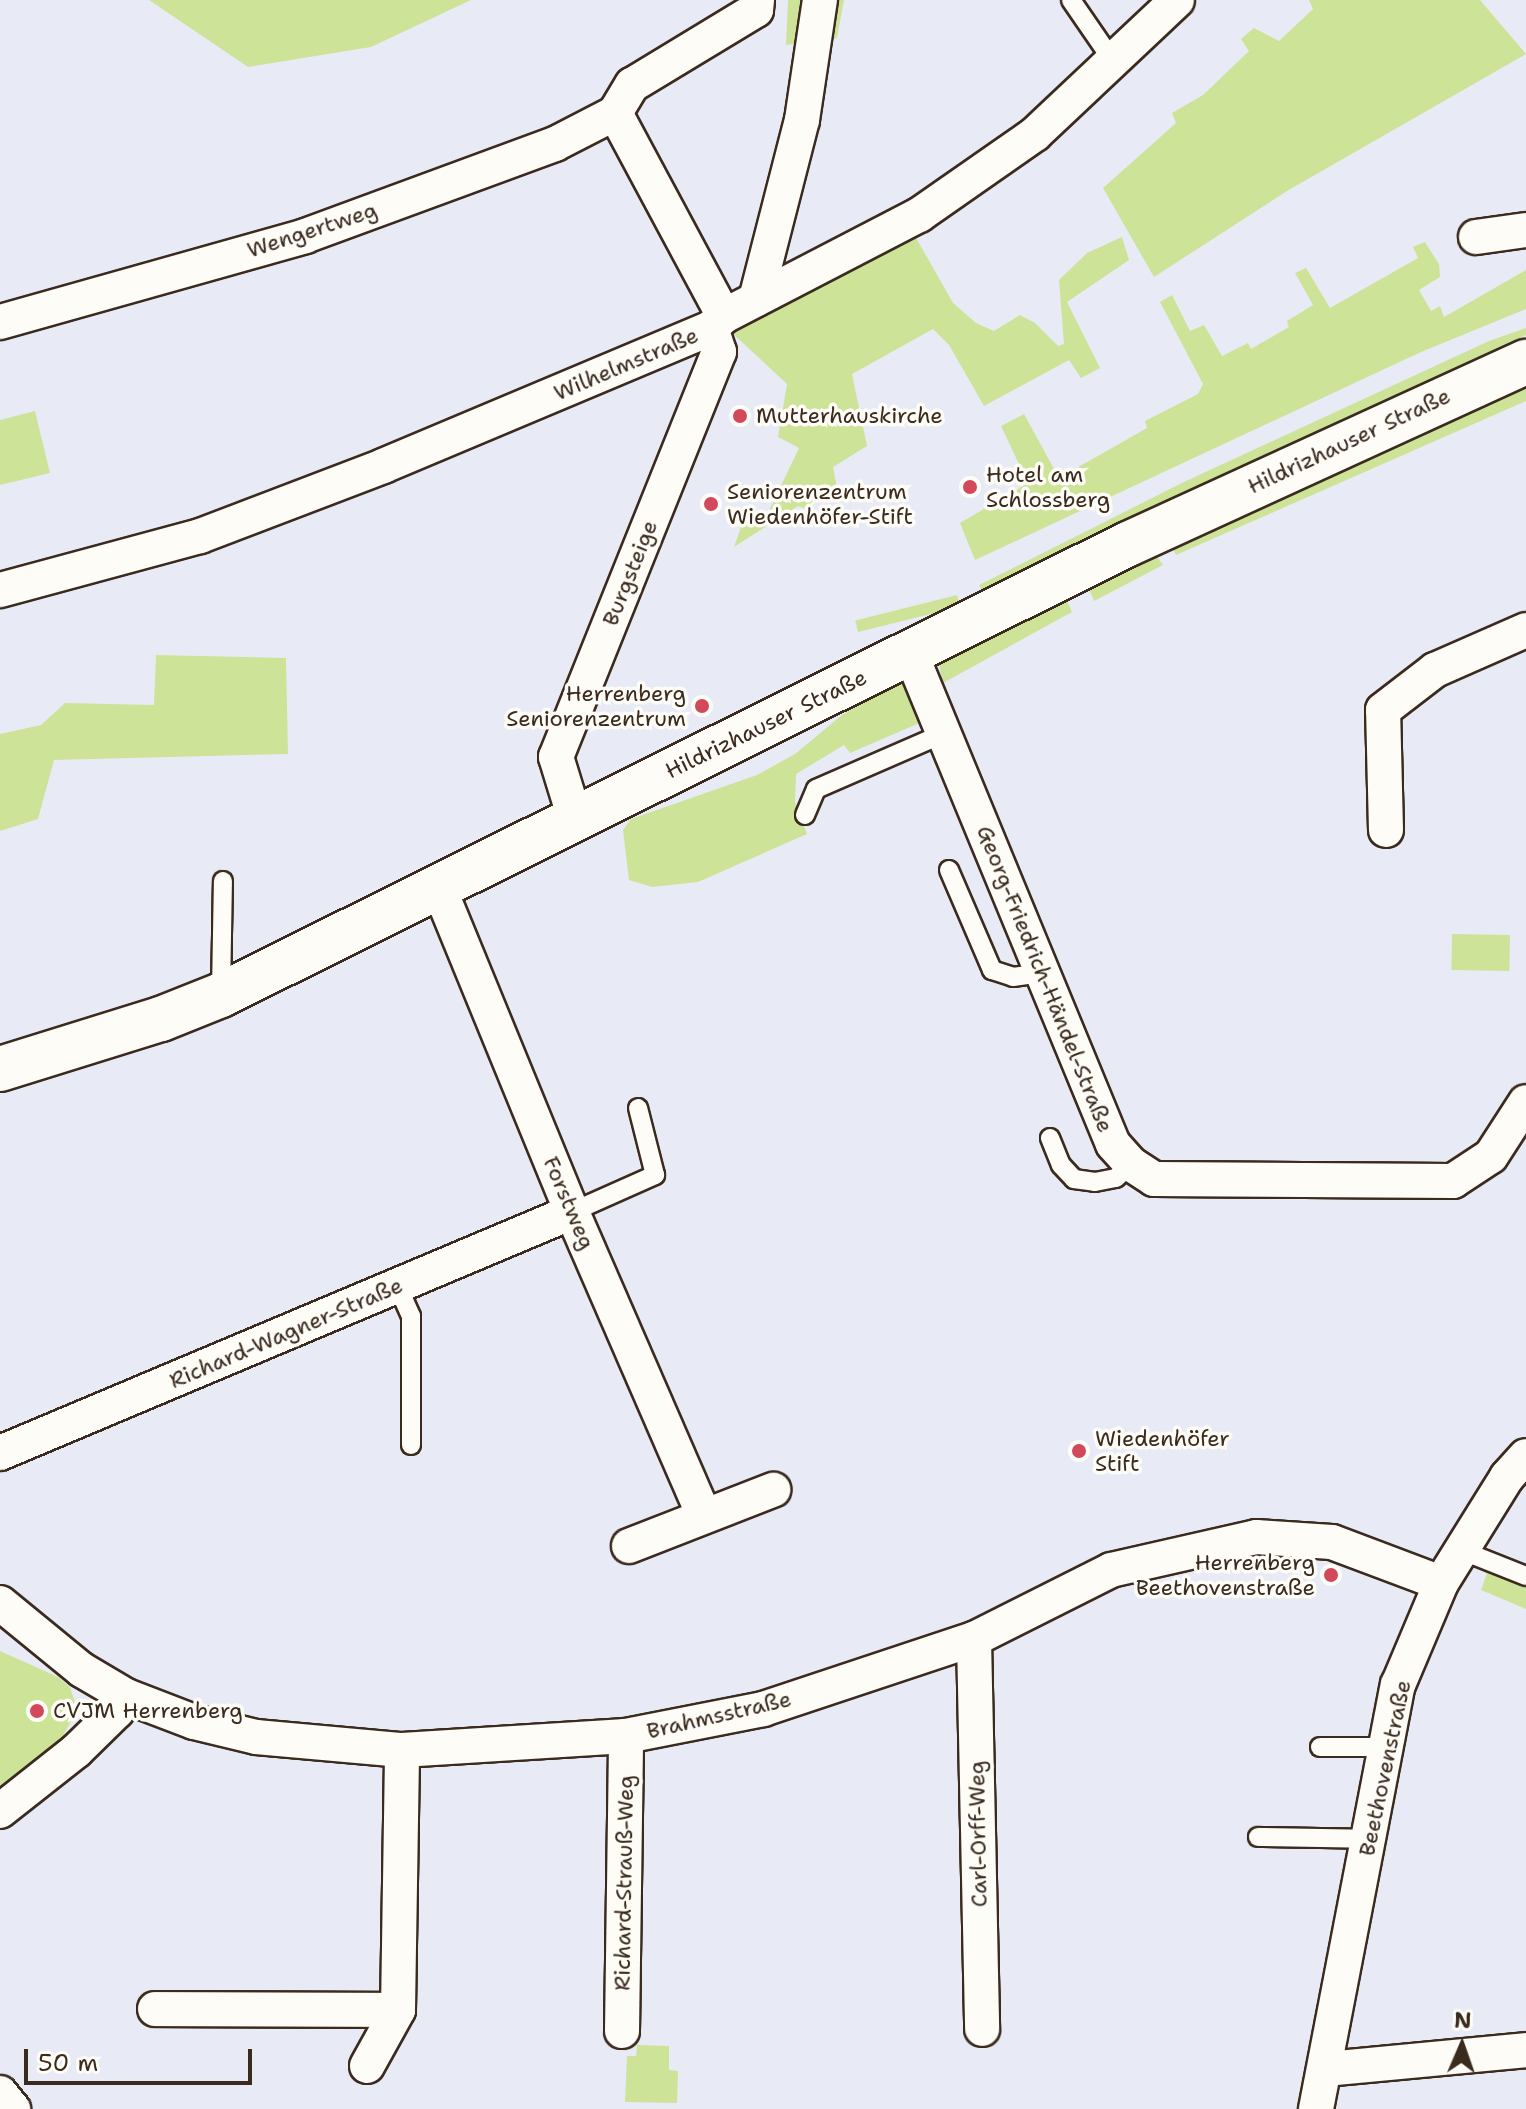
<!DOCTYPE html>
<html>
<head>
<meta charset="utf-8">
<style>
	body { margin:0 }
	#map { position:relative; width:1526px; height:2109px; overflow:hidden; background:#e8ebf6; font-family:"Shantell Sans",sans-serif }
	div>[style] { position:absolute }
	.green>* { inset:0; background:#cde398; transform-origin:0 0 }
	.roads { filter:drop-shadow(2px 0 #3b2a1e) drop-shadow(-2px 0 #3b2a1e) drop-shadow(0 2px #3b2a1e) drop-shadow(0 -2px #3b2a1e) }
	.service>* { height:18px; margin:-9px; padding:0 9px; transform-origin:9px; border-radius:9px; background:#fdfcf7 }
	.minor>* { height:34px; margin:-17px; padding:0 17px; transform-origin:17px; border-radius:17px; background:#fdfcf7 }
	.secondary>* { height:44px; margin:-22px; padding:0 22px; transform-origin:22px; border-radius:22px; background:#fdfcf7 }
	.dots>* { width:22px; height:22px; translate:-50% -50%; box-sizing:border-box; border:4px solid #fdfcf7; border-radius:50% }
	span { translate:-50% -50%; white-space:nowrap; text-align:center; line-height:1.15; -webkit-text-stroke:7px #fdfcf7; paint-order:stroke }
	.street-label { font-size:22px; color:#3b2a1e }
	.poi-label { font-size:22px; color:#3b2a1e }
	.left { translate:0 -50%; text-align:left }
	.right { translate:-100% -50%; text-align:right }
	.north { position:absolute; left:1422px; top:2005px; width:80px; height:80px; -webkit-text-stroke:6px #fdfcf7; paint-order:stroke; rotate:2deg; font-size:22px; font-weight:700; line-height:32px; text-align:center; color:#3b2a1e }
	.north::after { content:''; display:block; margin:auto; width:28px; height:36px; background:#3b2a1e; clip-path:polygon(50% 0,100% 100%,50% 72%,0 100%) }
	.scale { position:absolute; left:24px; top:2049px; width:228px; height:36px; box-sizing:border-box; border:4px solid #3b2a1e; border-top:0; padding-left:10px; font-size:24px; line-height:28px; white-space:nowrap; color:#3b2a1e; -webkit-text-stroke:6px #fdfcf7; paint-order:stroke }
</style>
</head>
<body>
<div id="map">
	<div class="green">
		<i style="clip-path:polygon(149px 0,471px 0,371px 47px,248px 67px)"></i>
		<i style="clip-path:polygon(788px 0,844px 0,837px 38px,786px 45px)"></i>
		<i style="clip-path:polygon(1309px 0,1480px 0,1526px 54px,1287px 191px,1154px 277px,1103px 188px,1176px 123px,1172px 113px,1203px 95px,1249px 51px,1241px 39px,1254px 28px,1279px 41px,1313px 9px)"></i>
		<i style="clip-path:polygon(915px 236px,953px 303px,976px 323px,994px 331px,1020px 315px,1035px 323px,1058px 346px,1064px 344px,1059px 280px,1087px 253px,1122px 237px,1129px 260px,1067px 302px,1100px 368px,1081px 378px,1069px 360px,984px 406px,949px 345px,933px 329px,852px 374px,867px 446px,833px 467px,837px 488px,804px 508px,798px 506px,734px 547px,747px 510px,768px 513px,799px 448px,778px 437px,787px 384px,730px 331px)"></i>
		<i style="clip-path:polygon(1425px 242px,1439px 264px,1440px 277px,1419px 290px,1431px 311px,1440px 306px,1444px 317px,1526px 270px,1526px 309px,1421px 352px,975px 560px,960px 523px,1028px 483px,1001px 426px,1024px 414px,1059px 478px,1147px 428px,1145px 421px,1198px 394px,1203px 384px,1160px 302px,1172px 295px,1190px 331px,1204px 325px,1222px 356px,1248px 343px,1251px 349px,1289px 327px,1287px 321px,1313px 305px,1295px 273px,1306px 268px,1330px 308px,1418px 258px,1413px 247px)"></i>
		<i style="clip-path:polygon(1526px 328px,1526px 335px,1203px 484px,983px 593px,979px 585px,1184px 482px,1489px 341px)"></i>
		<i style="clip-path:polygon(1526px 382px,1526px 401px,1176px 555px,1172px 547px)"></i>
		<i style="clip-path:polygon(35px 411px,50px 473px,0 485px,0 420px)"></i>
		<i style="clip-path:polygon(1156px 555px,1163px 565px,1094px 601px,1085px 579px)"></i>
		<i style="clip-path:polygon(1062px 590px,1072px 612px,943px 683px,939px 665px,944px 655px)"></i>
		<i style="left:957px;top:595px;width:12px;height:105px;rotate:76deg"></i>
		<i style="clip-path:polygon(156px 655px,286px 658px,288px 754px,54px 760px,38px 819px,0 831px,0 734px,41px 725px,65px 703px,154px 705px)"></i>
		<i style="clip-path:polygon(895px 681px,909px 684px,924px 721px,850px 753px,844px 745px,796px 774px,795px 802px,807px 834px,698px 882px,652px 887px,629px 880px,623px 830px,631px 819px,757px 775px,795px 754px,842px 715px,884px 692px)"></i>
		<i style="left:1452px;top:934px;width:58px;height:36px;rotate:1deg"></i>
		<i style="clip-path:polygon(1488px 1570px,1526px 1585px,1526px 1609px,1481px 1590px)"></i>
		<i style="clip-path:polygon(0 1651px,58px 1677px,70px 1687px,75px 1703px,72px 1720px,61px 1739px,0 1786px)"></i>
		<i style="clip-path:polygon(637px 2045px,669px 2046px,669px 2070px,678px 2071px,677px 2103px,625px 2102px,627px 2056px,636px 2056px)"></i>
	</div>
	<div class="roads">
		<div class="service">
			<i style="left:1071px;top:0;width:74px;rotate:55.5deg"></i>
			<i style="left:805px;top:815px;width:28px;rotate:-67deg"></i>
			<i style="left:816px;top:789px;width:141px;rotate:-23.5deg"></i>
			<i style="left:949px;top:870px;width:109px;rotate:66.7deg"></i>
			<i style="left:992px;top:970px;width:22px;rotate:18deg"></i>
			<i style="left:1013px;top:977px;width:30px;rotate:-8deg"></i>
			<i style="left:221px;top:992px;width:111px;rotate:-89deg"></i>
			<i style="left:1050px;top:1138px;width:29px;rotate:68deg"></i>
			<i style="left:1061px;top:1165px;width:19px;rotate:47deg"></i>
			<i style="left:1074px;top:1179px;width:21px;rotate:8deg"></i>
			<i style="left:1095px;top:1182px;width:21px;rotate:-11deg"></i>
			<i style="left:1116px;top:1178px;width:21px;rotate:-43deg"></i>
			<i style="left:572px;top:1212px;width:91px;rotate:-24deg"></i>
			<i style="left:655px;top:1175px;width:69px;rotate:-104.2deg"></i>
			<i style="left:398px;top:1287px;width:32px;rotate:66deg"></i>
			<i style="left:411px;top:1316px;width:129px;rotate:90deg"></i>
			<i style="left:1463px;top:1551px;width:68px;rotate:21.6deg"></i>
			<i style="left:1320px;top:1747px;width:66px"></i>
			<i style="left:1258px;top:1837px;width:111px;rotate:1deg"></i>
		</div>
		<div class="minor">
			<i style="left:615px;top:113px;width:230px;rotate:61.8deg"></i>
			<i style="left:1476px;top:237px;width:50px;rotate:-8deg"></i>
			<i style="left:756px;top:299px;width:185px;rotate:-75.6deg"></i>
			<i style="left:802px;top:120px;width:121px;rotate:-81.5deg"></i>
			<i style="left:0;top:322px;width:317px;rotate:-15.7deg"></i>
			<i style="left:305px;top:236px;width:266px;rotate:-20.2deg"></i>
			<i style="left:555px;top:144px;width:68px;rotate:-27.3deg"></i>
			<i style="left:615px;top:113px;width:33px;rotate:-59deg"></i>
			<i style="left:632px;top:85px;width:145px;rotate:-31.2deg"></i>
			<i style="left:756px;top:10px;width:10px;rotate:-84deg"></i>
			<i style="left:0;top:590px;width:207px;rotate:-15.1deg"></i>
			<i style="left:200px;top:536px;width:196px;rotate:-20.9deg"></i>
			<i style="left:383px;top:466px;width:356px;rotate:-22.8deg"></i>
			<i style="left:711px;top:328px;width:18px;rotate:-43deg"></i>
			<i style="left:724px;top:316px;width:220px;rotate:-27.4deg"></i>
			<i style="left:919px;top:215px;width:141px;rotate:-34.9deg"></i>
			<i style="left:1035px;top:134px;width:195px;rotate:-43.3deg"></i>
			<i style="left:910px;top:652px;width:532px;rotate:67.58deg"></i>
			<i style="left:1113px;top:1144px;width:27px;rotate:48deg"></i>
			<i style="left:1131px;top:1164px;width:27px;rotate:33deg"></i>
			<i style="left:1154px;top:1179px;width:299px;rotate:0.4deg"></i>
			<i style="left:1453px;top:1181px;width:45px;rotate:-33.3deg"></i>
			<i style="left:1491px;top:1156px;width:64px;rotate:-57.1deg"></i>
			<i style="left:575px;top:819px;width:65px;rotate:-107deg"></i>
			<i style="left:556px;top:757px;width:437px;rotate:-68.1deg"></i>
			<i style="left:719px;top:352px;width:25px;rotate:-108deg"></i>
			<i style="left:1386px;top:830px;width:120px;rotate:-91.4deg"></i>
			<i style="left:1383px;top:710px;width:66px;rotate:-37.6deg"></i>
			<i style="left:1435px;top:670px;width:99px;rotate:-23.7deg"></i>
			<i style="left:439px;top:888px;width:350px;rotate:67.7deg"></i>
			<i style="left:572px;top:1212px;width:331px;rotate:66.5deg"></i>
			<i style="left:0;top:1453px;width:621px;rotate:-22.85deg"></i>
			<i style="left:629px;top:1546px;width:155px;rotate:-21.3deg"></i>
			<i style="left:0;top:1603px;width:106px;rotate:39.3deg"></i>
			<i style="left:82px;top:1670px;width:51px;rotate:30.6deg"></i>
			<i style="left:126px;top:1696px;width:73px;rotate:20.9deg"></i>
			<i style="left:194px;top:1722px;width:64px;rotate:13.6deg"></i>
			<i style="left:256px;top:1737px;width:147px;rotate:5.1deg"></i>
			<i style="left:402px;top:1750px;width:224px;rotate:-3.6deg"></i>
			<i style="left:626px;top:1736px;width:140px;rotate:-11.1deg"></i>
			<i style="left:763px;top:1709px;width:222px;rotate:-18.4deg"></i>
			<i style="left:974px;top:1639px;width:153px;rotate:-26.7deg"></i>
			<i style="left:1111px;top:1570px;width:149px;rotate:-12.8deg"></i>
			<i style="left:1256px;top:1537px;width:76px;rotate:3.8deg"></i>
			<i style="left:1332px;top:1542px;width:116px;rotate:20.6deg"></i>
			<i style="left:974px;top:1639px;width:390px;rotate:88.8deg"></i>
			<i style="left:0;top:1811px;width:97px;rotate:-38.3deg"></i>
			<i style="left:76px;top:1751px;width:57px;rotate:-44.3deg"></i>
			<i style="left:117px;top:1711px;width:17px;rotate:-59deg"></i>
			<i style="left:155px;top:2009px;width:243px;rotate:0.2deg"></i>
			<i style="left:398px;top:2010px;width:260px;rotate:-89.1deg"></i>
			<i style="left:622px;top:2031px;width:295px;rotate:-89.2deg"></i>
			<i style="left:367px;top:2066px;width:64px;rotate:-61deg"></i>
			<i style="left:1326px;top:2069px;width:201px;rotate:-5.4deg"></i>
			<i style="left:0;top:2093px;width:21px;rotate:51deg"></i>
			<i style="left:1316px;top:2109px;width:432px;rotate:-79.1deg"></i>
			<i style="left:1398px;top:1685px;width:111px;rotate:-67.1deg"></i>
			<i style="left:1441px;top:1583px;width:125px;rotate:-58.1deg"></i>
			<i style="left:1507px;top:1477px;width:28px;rotate:-48deg"></i>
		</div>
		<div class="secondary">
			<i style="left:0;top:1069px;width:169px;rotate:-17.3deg"></i>
			<i style="left:161px;top:1019px;width:65px;rotate:-21.8deg"></i>
			<i style="left:221px;top:995px;width:1013px;rotate:-26.44deg"></i>
			<i style="left:1128px;top:544px;width:438px;rotate:-24.6deg"></i>
		</div>
	</div>
	<div class="dots">
		<i style="left:740px;top:416px;background:#d1495b"></i>
		<i style="left:970px;top:487px;background:#d1495b"></i>
		<i style="left:711px;top:504px;background:#d1495b"></i>
		<i style="left:702px;top:706px;background:#d1495b"></i>
		<i style="left:1079px;top:1451px;background:#d1495b"></i>
		<i style="left:1331px;top:1575px;background:#d1495b"></i>
		<i style="left:37px;top:1711px;background:#d1495b"></i>
	</div>
	<div class="street-label">
		<span style="left:312px;top:230px;rotate:-18deg">Wengertweg</span>
		<span style="left:626px;top:364px;rotate:-23deg">Wilhelmstraße</span>
		<span style="left:1349px;top:441px;rotate:-25deg">Hildrizhauser Straße</span>
		<span style="left:630px;top:573px;rotate:-68deg">Burgsteige</span>
		<span style="left:766px;top:724px;rotate:-26deg">Hildrizhauser Straße</span>
		<span style="left:1045px;top:979px;rotate:68deg">Georg-Friedrich-Händel-Straße</span>
		<span style="left:569px;top:1203px;rotate:67deg">Forstweg</span>
		<span style="left:286px;top:1333px;rotate:-23deg">Richard-Wagner-Straße</span>
		<span style="left:719px;top:1715px;rotate:-13deg">Brahmsstraße</span>
		<span style="left:1385px;top:1768px;rotate:-78deg">Beethovenstraße</span>
		<span style="left:978px;top:1834px;rotate:-91deg">Carl-Orff-Weg</span>
		<span style="left:624px;top:1883px;rotate:-89deg">Richard-Strauß-Weg</span>
	</div>
	<div class="poi-label">
		<span class="left" style="left:756px;top:416px">Mutterhauskirche</span>
		<span class="left" style="left:986px;top:487px">Hotel am<br>Schlossberg</span>
		<span class="left" style="left:727px;top:504px">Seniorenzentrum<br>Wiedenhöfer-Stift</span>
		<span class="right" style="left:686px;top:706px">Herrenberg<br>Seniorenzentrum</span>
		<span class="left" style="left:1095px;top:1451px">Wiedenhöfer<br>Stift</span>
		<span class="right" style="left:1315px;top:1575px">Herrenberg<br>Beethovenstraße</span>
		<span class="left" style="left:53px;top:1711px">CVJM Herrenberg</span>
	</div>
	<div class="north">N</div>
	<div class="scale">50 m</div>
</div>
</body>
</html>
